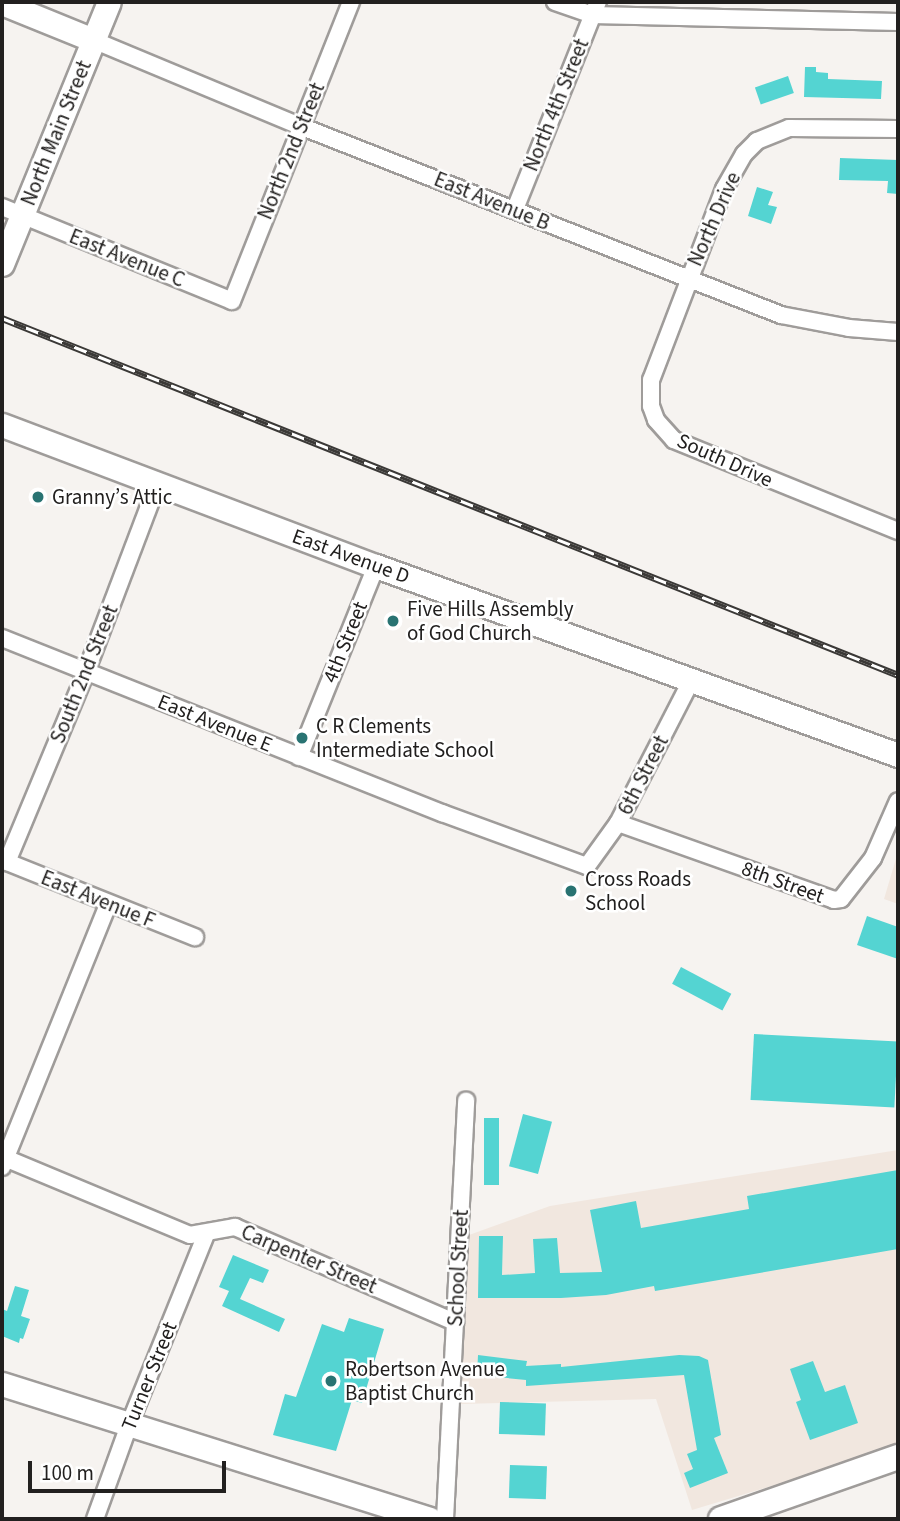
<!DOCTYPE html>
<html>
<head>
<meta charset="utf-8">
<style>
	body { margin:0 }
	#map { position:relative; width:900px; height:1521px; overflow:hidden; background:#f6f3f0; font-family:"Source Sans 3",sans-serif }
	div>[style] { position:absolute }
	.built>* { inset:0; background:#f1e7df }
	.building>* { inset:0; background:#54d4d2; transform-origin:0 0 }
	.roads { filter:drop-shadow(2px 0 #9f9c9a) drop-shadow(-2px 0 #9f9c9a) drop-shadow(0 2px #9f9c9a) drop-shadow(0 -2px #9f9c9a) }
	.street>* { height:16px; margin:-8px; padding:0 8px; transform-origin:8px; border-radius:8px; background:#fff }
	.secondary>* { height:23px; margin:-11.5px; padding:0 11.5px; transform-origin:11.5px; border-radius:11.5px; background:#fff }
	.primary>* { height:24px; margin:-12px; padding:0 12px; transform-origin:12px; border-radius:12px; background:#fff }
	.rail>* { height:7px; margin-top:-3.5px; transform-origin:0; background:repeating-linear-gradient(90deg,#fff 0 13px,#3b3937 0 26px); box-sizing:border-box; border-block:2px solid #3b3937 }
	.dots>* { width:19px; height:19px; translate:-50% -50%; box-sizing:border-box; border:4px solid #fff; border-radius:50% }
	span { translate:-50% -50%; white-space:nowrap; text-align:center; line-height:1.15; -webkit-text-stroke:5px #fff; paint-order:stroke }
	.street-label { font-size:21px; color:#22201f }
	.poi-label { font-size:21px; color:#22201f }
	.left { translate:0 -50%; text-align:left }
	.frame { position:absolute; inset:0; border:4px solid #22201f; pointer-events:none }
	.scale { position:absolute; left:28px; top:1461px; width:198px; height:32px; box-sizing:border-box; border:4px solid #22201f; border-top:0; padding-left:9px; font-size:21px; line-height:24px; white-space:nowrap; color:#22201f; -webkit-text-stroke:5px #fff; paint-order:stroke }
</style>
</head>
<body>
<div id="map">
	<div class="built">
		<i style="clip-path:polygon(898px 852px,898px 904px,884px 899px)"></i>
		<i style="clip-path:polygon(898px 1150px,898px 1448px,692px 1510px,656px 1399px,461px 1404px,469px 1235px,550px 1206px)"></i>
	</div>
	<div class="building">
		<i style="clip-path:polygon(805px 67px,816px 67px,816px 72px,828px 73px,828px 79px,882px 81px,881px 99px,804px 97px)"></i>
		<i style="left:788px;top:76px;width:18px;height:35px;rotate:71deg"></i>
		<i style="clip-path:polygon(840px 158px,898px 160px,898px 194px,887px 193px,888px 181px,839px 180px)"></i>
		<i style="clip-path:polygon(757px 187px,773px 192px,768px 205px,777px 207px,771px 224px,748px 216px)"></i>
		<i style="clip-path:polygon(867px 916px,898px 927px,898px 959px,857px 945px)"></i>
		<i style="left:681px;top:967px;width:57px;height:19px;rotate:28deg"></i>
		<i style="left:754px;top:1034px;width:144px;height:66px;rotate:3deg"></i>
		<i style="left:523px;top:1114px;width:30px;height:54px;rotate:15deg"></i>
		<i style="left:484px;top:1118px;width:15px;height:67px"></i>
		<i style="clip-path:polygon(898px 1170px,898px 1249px,655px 1291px,654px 1286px,606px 1295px,561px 1298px,478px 1298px,479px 1236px,503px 1236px,502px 1275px,535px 1273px,533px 1239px,557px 1238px,560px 1273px,602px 1272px,590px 1210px,636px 1201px,641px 1228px,749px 1209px,747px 1196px)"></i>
		<i style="clip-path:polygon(233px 1255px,269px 1270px,263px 1283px,250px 1278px,240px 1299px,285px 1319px,279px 1332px,222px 1306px,229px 1291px,219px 1287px)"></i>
		<i style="clip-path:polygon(15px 1286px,29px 1290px,21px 1316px,30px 1319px,23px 1339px,20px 1338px,19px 1343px,2px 1336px,2px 1309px,7px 1311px)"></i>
		<i style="clip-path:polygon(349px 1318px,384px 1329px,362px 1403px,352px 1400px,336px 1451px,273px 1435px,285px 1394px,296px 1397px,322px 1324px,344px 1332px)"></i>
		<i style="clip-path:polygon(478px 1355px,527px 1361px,526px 1366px,561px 1364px,561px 1367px,679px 1355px,699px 1356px,708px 1360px,721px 1435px,714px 1438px,728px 1473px,690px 1488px,684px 1473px,693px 1469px,687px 1454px,697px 1450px,684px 1375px,526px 1386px,526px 1380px,477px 1375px)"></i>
		<i style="clip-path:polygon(813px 1361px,825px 1392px,845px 1385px,858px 1423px,810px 1440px,796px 1402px,801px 1400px,790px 1369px)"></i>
		<i style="left:500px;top:1402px;width:46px;height:32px;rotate:2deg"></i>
		<i style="left:510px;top:1465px;width:37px;height:33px;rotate:2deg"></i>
	</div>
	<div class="roads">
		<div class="street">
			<i style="left:555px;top:2px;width:39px;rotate:19deg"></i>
			<i style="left:592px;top:15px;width:306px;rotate:1.3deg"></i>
			<i style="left:93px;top:40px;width:224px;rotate:22.6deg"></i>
			<i style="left:300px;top:126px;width:517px;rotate:21.45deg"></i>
			<i style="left:781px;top:315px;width:69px;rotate:10.8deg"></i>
			<i style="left:849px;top:328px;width:49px;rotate:4.7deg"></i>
			<i style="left:898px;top:129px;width:109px;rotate:-179.5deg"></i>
			<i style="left:789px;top:128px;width:35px;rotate:158deg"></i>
			<i style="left:757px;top:141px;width:18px;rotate:135deg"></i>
			<i style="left:744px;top:154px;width:40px;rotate:119.7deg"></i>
			<i style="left:724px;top:189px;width:204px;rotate:110.9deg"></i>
			<i style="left:651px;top:380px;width:26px;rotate:90deg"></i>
			<i style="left:651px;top:406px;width:15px;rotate:70deg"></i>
			<i style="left:656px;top:420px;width:27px;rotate:48deg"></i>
			<i style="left:674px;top:440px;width:242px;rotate:22.1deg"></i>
			<i style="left:2px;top:207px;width:248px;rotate:22.2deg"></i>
			<i style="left:232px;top:301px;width:322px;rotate:-68.3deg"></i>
			<i style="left:515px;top:209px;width:223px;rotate:-68.2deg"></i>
			<i style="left:2px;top:638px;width:474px;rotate:21.7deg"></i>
			<i style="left:442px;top:813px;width:154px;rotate:20.1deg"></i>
			<i style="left:587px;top:866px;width:53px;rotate:-54.2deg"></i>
			<i style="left:618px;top:823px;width:162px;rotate:-62.8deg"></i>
			<i style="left:299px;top:757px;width:206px;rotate:-68deg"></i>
			<i style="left:618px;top:823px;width:229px;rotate:19.6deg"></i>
			<i style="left:834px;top:900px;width:7px;rotate:-8deg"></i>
			<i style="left:841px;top:899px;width:52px;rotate:-52deg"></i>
			<i style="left:873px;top:858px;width:62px;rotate:-66.3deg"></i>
			<i style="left:2px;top:860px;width:208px;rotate:21.8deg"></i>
			<i style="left:7px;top:862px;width:206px;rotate:-67.4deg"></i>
			<i style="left:86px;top:672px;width:200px;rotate:-69.2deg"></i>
			<i style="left:5px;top:1158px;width:200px;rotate:22.6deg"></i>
			<i style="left:190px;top:1235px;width:46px;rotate:-10.1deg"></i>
			<i style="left:235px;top:1227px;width:240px;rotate:23.4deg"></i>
			<i style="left:2px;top:1167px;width:284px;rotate:-68deg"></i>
			<i style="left:95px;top:1519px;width:100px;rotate:-70.1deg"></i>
			<i style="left:129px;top:1425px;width:206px;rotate:-68deg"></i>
			<i style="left:445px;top:1519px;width:419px;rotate:-87.1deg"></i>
		</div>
		<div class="secondary">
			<i style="left:2px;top:3px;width:98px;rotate:22.1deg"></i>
			<i style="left:2px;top:264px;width:283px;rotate:-67.8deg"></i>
			<i style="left:2px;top:425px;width:400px;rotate:20.7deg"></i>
			<i style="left:376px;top:566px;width:555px;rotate:19.9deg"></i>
			<i style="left:2px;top:1384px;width:448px;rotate:17.5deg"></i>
		</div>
		<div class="primary">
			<i style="left:721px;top:1519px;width:188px;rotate:-19.3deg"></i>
		</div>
	</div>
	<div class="rail">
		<i style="left:2px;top:318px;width:965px;rotate:21.72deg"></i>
	</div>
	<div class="dots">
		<i style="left:38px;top:497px;background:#297372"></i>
		<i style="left:393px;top:621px;background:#297372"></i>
		<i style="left:302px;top:738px;background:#297372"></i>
		<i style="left:571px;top:891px;background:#297372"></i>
		<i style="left:331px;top:1381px;background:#297372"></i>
	</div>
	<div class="street-label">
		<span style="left:556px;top:105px;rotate:-68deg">North 4th Street</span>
		<span style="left:56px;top:133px;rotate:-68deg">North Main Street</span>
		<span style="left:291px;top:151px;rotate:-68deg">North 2nd Street</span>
		<span style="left:492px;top:201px;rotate:22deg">East Avenue B</span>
		<span style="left:714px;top:219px;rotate:-66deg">North Drive</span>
		<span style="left:127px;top:258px;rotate:22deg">East Avenue C</span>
		<span style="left:725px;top:460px;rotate:24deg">South Drive</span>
		<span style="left:351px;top:556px;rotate:20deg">East Avenue D</span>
		<span style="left:345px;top:642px;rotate:-68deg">4th Street</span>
		<span style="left:84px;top:674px;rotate:-68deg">South 2nd Street</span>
		<span style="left:215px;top:723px;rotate:22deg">East Avenue E</span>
		<span style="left:643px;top:775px;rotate:-63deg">6th Street</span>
		<span style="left:783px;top:882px;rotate:20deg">8th Street</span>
		<span style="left:98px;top:899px;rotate:22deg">East Avenue F</span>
		<span style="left:309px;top:1259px;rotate:23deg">Carpenter Street</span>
		<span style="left:458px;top:1268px;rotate:-87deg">School Street</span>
		<span style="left:149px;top:1376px;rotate:-68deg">Turner Street</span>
	</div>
	<div class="poi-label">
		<span class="left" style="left:52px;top:497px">Granny’s Attic</span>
		<span class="left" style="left:407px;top:621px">Five Hills Assembly<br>of God Church</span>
		<span class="left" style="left:316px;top:738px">C R Clements<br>Intermediate School</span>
		<span class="left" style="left:585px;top:891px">Cross Roads<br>School</span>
		<span class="left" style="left:345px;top:1381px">Robertson Avenue<br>Baptist Church</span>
	</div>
	<div class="frame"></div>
	<div class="scale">100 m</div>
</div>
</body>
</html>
